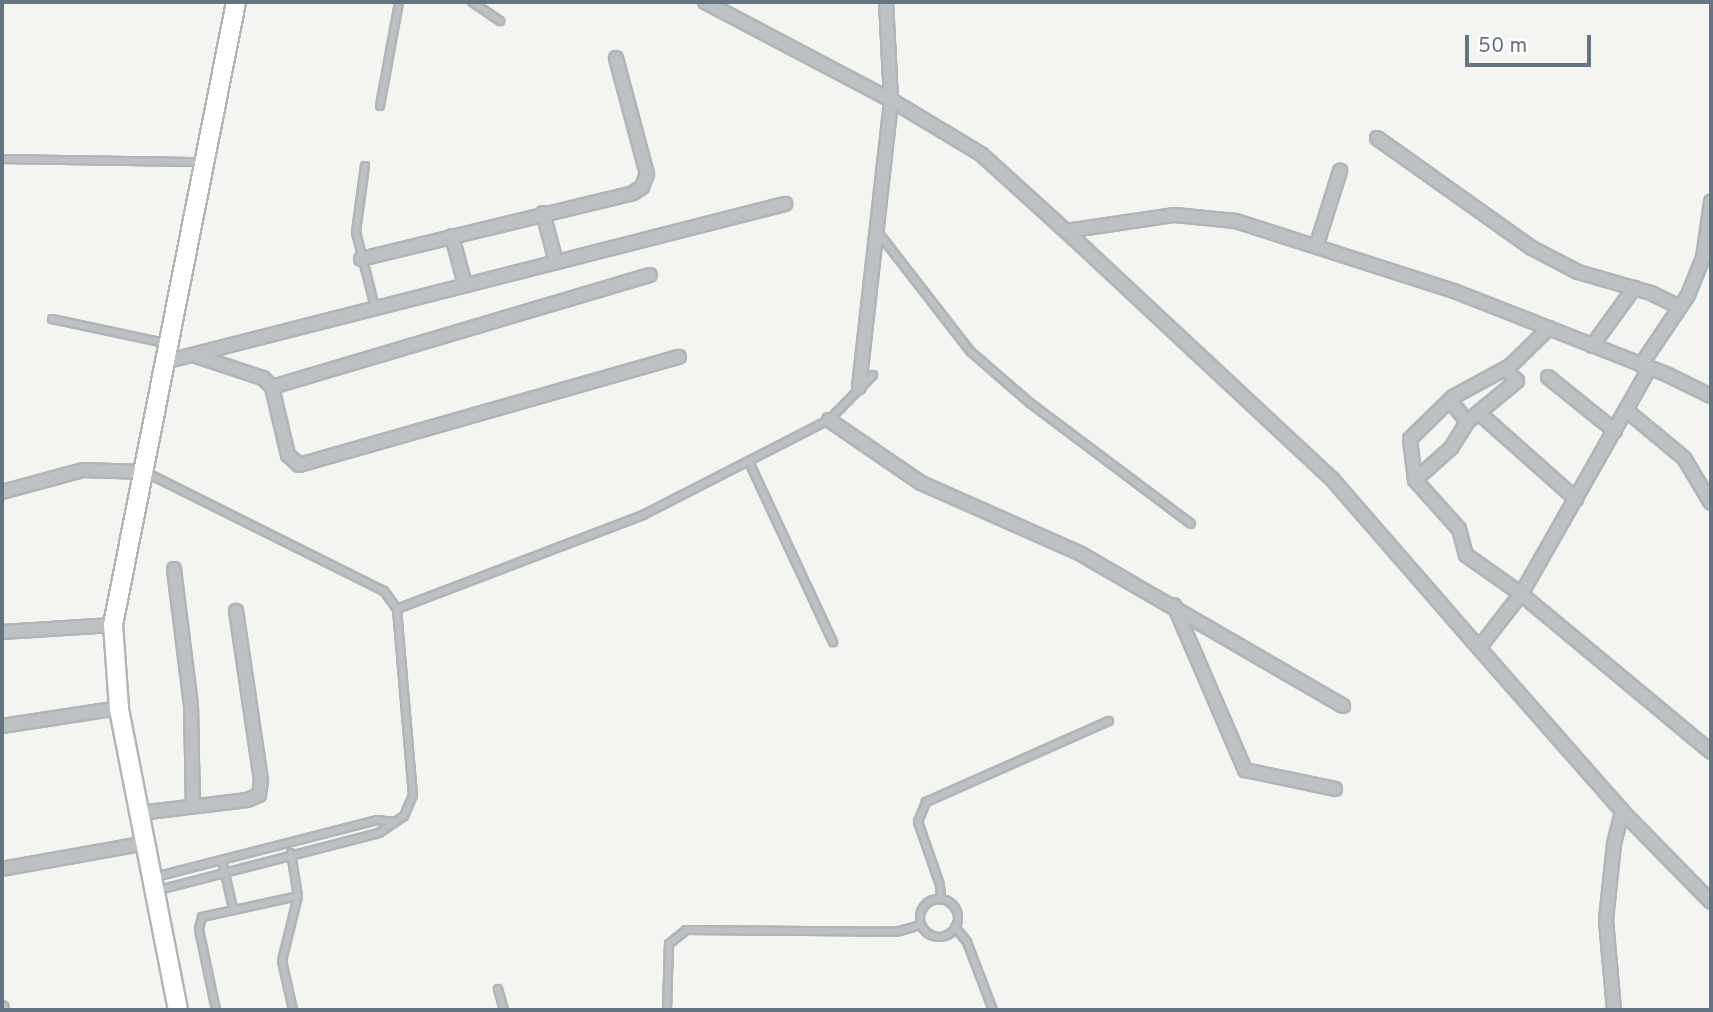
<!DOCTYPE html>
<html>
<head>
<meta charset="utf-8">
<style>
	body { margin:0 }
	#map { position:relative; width:1713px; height:1012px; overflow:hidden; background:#f4f4f0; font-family:Overpass,sans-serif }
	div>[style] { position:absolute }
	.roads { filter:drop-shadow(2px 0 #afb5b9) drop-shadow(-2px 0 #afb5b9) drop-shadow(0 2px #afb5b9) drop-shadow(0 -2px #afb5b9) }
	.lane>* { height:6px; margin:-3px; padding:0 3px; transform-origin:3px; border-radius:3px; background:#bdc1c4 }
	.lane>.ring { margin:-3px; padding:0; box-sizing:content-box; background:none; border:6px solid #bdc1c4; border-radius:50% }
	.street>* { height:12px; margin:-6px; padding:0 6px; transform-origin:6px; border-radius:6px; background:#bdc1c4 }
	.secondary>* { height:18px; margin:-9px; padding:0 9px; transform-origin:9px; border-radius:9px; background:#fff }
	span { translate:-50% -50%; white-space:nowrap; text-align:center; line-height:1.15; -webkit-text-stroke:7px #fff; paint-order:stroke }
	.frame { position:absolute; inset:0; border:4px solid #647481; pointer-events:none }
	.scale { position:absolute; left:1465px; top:35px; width:126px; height:32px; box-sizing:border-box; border:4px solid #647481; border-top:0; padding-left:9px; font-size:21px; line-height:24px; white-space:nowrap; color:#647481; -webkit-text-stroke:5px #fff; paint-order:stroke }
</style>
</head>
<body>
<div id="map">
	<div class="roads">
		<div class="lane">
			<i style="left:472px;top:2px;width:34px;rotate:34deg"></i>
			<i style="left:380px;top:106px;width:106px;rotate:-79.6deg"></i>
			<i style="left:2px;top:159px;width:202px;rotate:0.9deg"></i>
			<i style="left:365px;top:166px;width:67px;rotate:97.8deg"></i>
			<i style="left:356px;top:232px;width:77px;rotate:75.8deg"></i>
			<i style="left:877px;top:231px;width:153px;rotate:52.2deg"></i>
			<i style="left:971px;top:352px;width:78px;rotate:40.8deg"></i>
			<i style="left:1030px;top:403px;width:201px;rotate:36.9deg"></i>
			<i style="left:52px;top:319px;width:116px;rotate:12deg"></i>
			<i style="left:749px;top:462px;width:199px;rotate:65deg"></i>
			<i style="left:145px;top:472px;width:267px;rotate:26.5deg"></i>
			<i style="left:384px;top:591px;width:22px;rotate:54deg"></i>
			<i style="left:397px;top:609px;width:187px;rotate:85.1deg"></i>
			<i style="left:413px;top:795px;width:23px;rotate:113deg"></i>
			<i style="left:404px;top:816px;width:30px;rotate:146deg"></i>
			<i style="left:379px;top:833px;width:231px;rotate:165.5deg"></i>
			<i style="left:397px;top:609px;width:263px;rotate:-20.9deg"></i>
			<i style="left:643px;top:515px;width:209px;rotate:-27.1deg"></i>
			<i style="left:829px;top:420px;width:63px;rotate:-45.6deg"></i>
			<i style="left:291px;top:853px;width:44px;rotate:80.8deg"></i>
			<i style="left:298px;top:896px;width:67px;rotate:103.8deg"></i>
			<i style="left:282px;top:961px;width:50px;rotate:77.3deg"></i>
			<i style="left:222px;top:861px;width:48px;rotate:76.8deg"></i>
			<i style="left:155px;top:877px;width:229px;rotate:-14.4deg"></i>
			<i style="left:377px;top:820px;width:17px;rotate:7deg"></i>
			<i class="ring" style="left:920px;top:899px;width:32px;height:32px"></i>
			<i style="left:941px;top:900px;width:15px;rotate:-94deg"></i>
			<i style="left:940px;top:885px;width:67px;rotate:-109.2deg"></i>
			<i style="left:918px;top:822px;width:22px;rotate:-68deg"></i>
			<i style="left:926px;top:802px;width:200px;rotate:-23.9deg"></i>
			<i style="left:955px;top:927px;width:19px;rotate:51deg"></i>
			<i style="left:967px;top:942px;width:73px;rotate:69.1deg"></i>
			<i style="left:498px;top:989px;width:22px;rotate:74deg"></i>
			<i style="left:216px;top:1010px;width:83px;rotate:-101.9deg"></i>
			<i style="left:199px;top:929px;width:12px;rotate:-76deg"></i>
			<i style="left:202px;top:917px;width:98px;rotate:-12.3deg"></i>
			<i style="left:667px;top:1010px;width:66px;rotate:-88.3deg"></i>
			<i style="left:669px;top:944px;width:22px;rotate:-39deg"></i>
			<i style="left:686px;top:930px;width:210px;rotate:0.5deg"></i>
			<i style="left:896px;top:932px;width:26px;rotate:-16deg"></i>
		</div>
		<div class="street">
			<i style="left:705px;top:2px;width:210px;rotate:27.8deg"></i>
			<i style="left:891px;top:100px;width:105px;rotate:31deg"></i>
			<i style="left:981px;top:154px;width:115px;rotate:42.2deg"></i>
			<i style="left:1066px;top:231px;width:110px;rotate:-8.4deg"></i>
			<i style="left:1175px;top:215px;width:61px;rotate:5.6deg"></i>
			<i style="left:1236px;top:221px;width:229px;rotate:17.8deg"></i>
			<i style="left:1454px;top:291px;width:230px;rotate:21.4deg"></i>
			<i style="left:1668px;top:375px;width:48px;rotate:26deg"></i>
			<i style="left:1377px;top:138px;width:190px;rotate:35.4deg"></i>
			<i style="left:1532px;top:248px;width:52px;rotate:27.6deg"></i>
			<i style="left:1578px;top:272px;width:76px;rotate:16deg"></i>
			<i style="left:1651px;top:293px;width:32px;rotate:26deg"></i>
			<i style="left:543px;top:213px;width:51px;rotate:75.1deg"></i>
			<i style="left:1066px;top:231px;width:364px;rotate:43deg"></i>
			<i style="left:1332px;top:479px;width:224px;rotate:49deg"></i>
			<i style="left:452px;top:236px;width:51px;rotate:75.1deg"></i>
			<i style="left:1317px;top:244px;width:77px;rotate:-72.5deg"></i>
			<i style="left:361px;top:259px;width:280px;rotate:-13.6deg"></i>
			<i style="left:633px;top:193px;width:11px;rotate:-34deg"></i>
			<i style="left:642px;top:187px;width:14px;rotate:-69deg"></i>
			<i style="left:647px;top:174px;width:120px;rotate:-105deg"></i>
			<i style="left:1549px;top:328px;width:54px;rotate:135.7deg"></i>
			<i style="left:1510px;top:366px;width:65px;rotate:151.5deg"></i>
			<i style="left:1453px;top:397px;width:60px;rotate:135.7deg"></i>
			<i style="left:1410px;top:439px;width:41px;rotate:83deg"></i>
			<i style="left:1415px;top:480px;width:66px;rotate:48.1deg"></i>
			<i style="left:1459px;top:529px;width:27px;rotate:75deg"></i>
			<i style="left:1466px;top:555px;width:67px;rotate:35.3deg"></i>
			<i style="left:1521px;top:594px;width:68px;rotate:127.9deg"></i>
			<i style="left:1479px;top:648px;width:217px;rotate:48.7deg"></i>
			<i style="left:1622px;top:811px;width:127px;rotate:45.6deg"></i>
			<i style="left:1592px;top:346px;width:72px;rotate:-54.1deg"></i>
			<i style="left:196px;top:356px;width:71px;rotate:18.2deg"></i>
			<i style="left:263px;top:378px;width:13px;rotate:45deg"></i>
			<i style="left:272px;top:387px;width:70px;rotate:76.8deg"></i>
			<i style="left:288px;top:455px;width:15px;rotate:42deg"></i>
			<i style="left:299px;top:465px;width:395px;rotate:-15.9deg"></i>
			<i style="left:168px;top:361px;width:637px;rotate:-14.28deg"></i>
			<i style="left:1641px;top:365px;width:84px;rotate:-56.1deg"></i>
			<i style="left:1688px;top:295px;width:40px;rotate:-68deg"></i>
			<i style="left:1703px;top:258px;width:57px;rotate:-81.9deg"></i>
			<i style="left:1649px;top:369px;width:259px;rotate:119.6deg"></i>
			<i style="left:1521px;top:594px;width:247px;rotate:39.7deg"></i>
			<i style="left:1548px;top:377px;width:86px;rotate:38.9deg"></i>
			<i style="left:272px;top:387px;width:394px;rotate:-16.5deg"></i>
			<i style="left:859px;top:387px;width:289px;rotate:-83.6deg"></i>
			<i style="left:891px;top:100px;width:98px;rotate:-92.9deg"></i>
			<i style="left:1450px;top:400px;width:28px;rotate:52deg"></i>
			<i style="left:1467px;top:422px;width:65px;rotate:-39.4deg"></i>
			<i style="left:1517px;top:381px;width:17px;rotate:-135deg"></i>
			<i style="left:1626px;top:410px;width:75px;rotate:39.6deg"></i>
			<i style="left:1684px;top:458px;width:52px;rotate:59deg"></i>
			<i style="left:1479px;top:413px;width:130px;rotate:41.6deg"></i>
			<i style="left:829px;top:420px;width:112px;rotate:34.4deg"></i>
			<i style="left:921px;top:483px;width:175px;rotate:23.9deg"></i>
			<i style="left:1081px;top:554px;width:303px;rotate:30.1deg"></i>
			<i style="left:1415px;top:480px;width:48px;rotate:-41.6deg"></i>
			<i style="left:1451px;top:448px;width:31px;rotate:-58deg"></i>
			<i style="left:2px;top:492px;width:84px;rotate:-15.2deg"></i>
			<i style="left:83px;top:470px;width:62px;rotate:1.8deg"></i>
			<i style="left:174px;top:569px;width:137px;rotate:82.9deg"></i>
			<i style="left:191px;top:705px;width:100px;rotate:88.9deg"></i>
			<i style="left:1174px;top:605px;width:180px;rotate:66.7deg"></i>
			<i style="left:1245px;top:770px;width:92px;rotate:11.9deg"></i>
			<i style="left:2px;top:632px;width:111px;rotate:-3.6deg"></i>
			<i style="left:2px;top:726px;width:118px;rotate:-8.7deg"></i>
			<i style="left:140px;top:813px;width:108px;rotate:-6.9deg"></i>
			<i style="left:247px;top:800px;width:13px;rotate:-23deg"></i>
			<i style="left:259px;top:795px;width:15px;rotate:-82deg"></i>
			<i style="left:261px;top:780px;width:171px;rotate:-98.4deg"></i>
			<i style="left:2px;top:869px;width:146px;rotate:-10.2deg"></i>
			<i style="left:2px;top:1008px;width:2px;rotate:90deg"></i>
			<i style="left:1614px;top:1010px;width:90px;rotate:-95.1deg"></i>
			<i style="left:1606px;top:920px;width:76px;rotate:-84deg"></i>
			<i style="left:1614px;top:844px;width:34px;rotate:-76deg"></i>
		</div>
		<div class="secondary">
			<i style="left:178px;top:1010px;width:308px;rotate:-101.1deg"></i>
			<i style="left:119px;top:708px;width:83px;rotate:-94.1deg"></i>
			<i style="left:113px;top:625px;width:635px;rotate:-78.83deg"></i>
		</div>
	</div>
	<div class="frame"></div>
	<div class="scale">50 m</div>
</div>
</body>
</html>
